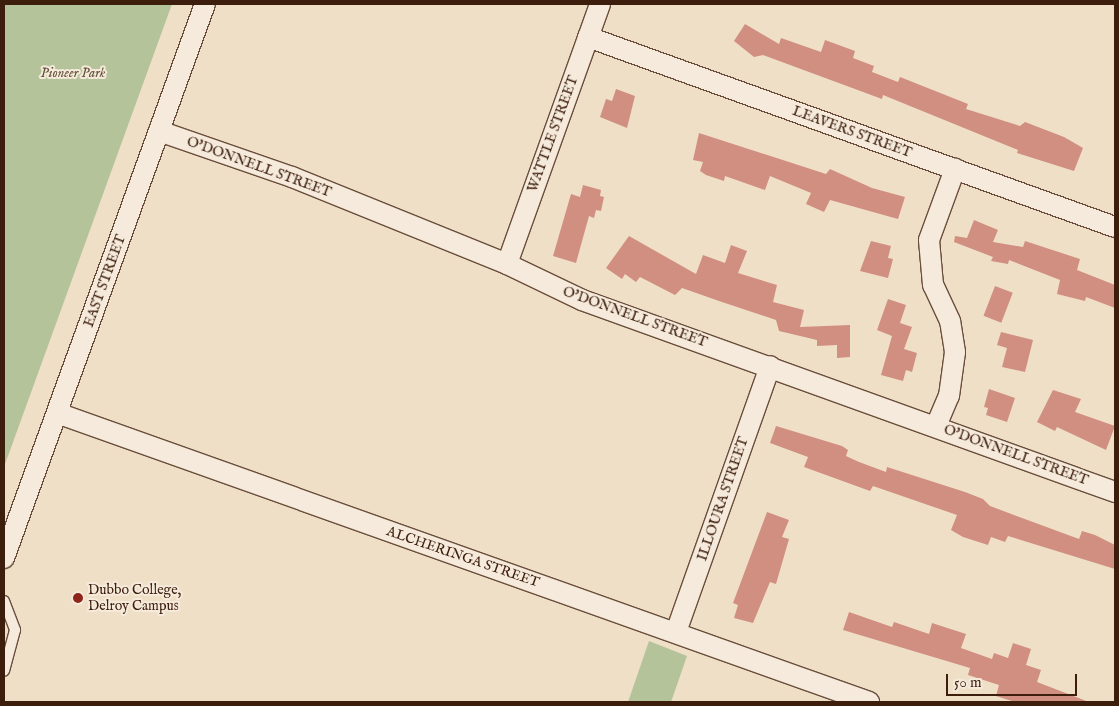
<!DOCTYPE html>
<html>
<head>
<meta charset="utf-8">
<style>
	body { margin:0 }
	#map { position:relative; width:1119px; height:706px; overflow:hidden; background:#f0dfc7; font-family:"IM FELL English",serif }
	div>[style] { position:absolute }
	.green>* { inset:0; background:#b4c39a }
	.building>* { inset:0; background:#d08f80; transform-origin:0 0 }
	.roads { filter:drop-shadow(1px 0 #6a4e3b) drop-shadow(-1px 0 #6a4e3b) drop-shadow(0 1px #6a4e3b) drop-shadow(0 -1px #6a4e3b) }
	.lane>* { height:10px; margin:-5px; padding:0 5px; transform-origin:5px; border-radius:5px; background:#f5eadb }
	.street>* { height:20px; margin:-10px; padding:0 10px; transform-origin:10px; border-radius:10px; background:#f5eadb }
	.dots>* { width:14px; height:14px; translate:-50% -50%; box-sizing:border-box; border:2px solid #f5eadb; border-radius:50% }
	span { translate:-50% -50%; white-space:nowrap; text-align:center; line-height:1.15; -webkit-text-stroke:4px #f5eadb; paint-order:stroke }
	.park-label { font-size:14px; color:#615037; font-style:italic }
	.street-label { font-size:14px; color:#3d1e0c }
	.poi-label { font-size:14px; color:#3d1e0c }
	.left { translate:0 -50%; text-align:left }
	.frame { position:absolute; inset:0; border:5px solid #3d1e0c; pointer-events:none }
	.scale { position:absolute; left:946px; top:674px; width:131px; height:22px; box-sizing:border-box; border:2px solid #3d1e0c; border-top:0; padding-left:6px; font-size:15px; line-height:18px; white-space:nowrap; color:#3d1e0c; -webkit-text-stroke:4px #f5eadb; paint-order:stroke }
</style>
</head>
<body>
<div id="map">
	<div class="green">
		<i style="clip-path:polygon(4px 4px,172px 4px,4px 467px)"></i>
		<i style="clip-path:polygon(649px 641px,687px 656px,671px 702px,628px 702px)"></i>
	</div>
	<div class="building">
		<i style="clip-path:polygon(745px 24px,779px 44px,781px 38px,821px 52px,825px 40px,855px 51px,853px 58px,874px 66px,872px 72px,898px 82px,900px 77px,968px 104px,966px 109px,1020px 126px,1025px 122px,1064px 137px,1083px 148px,1074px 171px,1017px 153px,1018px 150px,883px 95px,882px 99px,763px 55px,754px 57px,734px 41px)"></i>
		<i style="clip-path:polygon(616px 89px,635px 96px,627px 128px,600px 117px,606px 99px,612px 101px)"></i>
		<i style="clip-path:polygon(699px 133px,826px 174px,830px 169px,872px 188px,905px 197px,898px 219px,830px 200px,824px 212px,806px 204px,811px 193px,770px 176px,765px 190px,725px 176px,724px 181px,706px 175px,700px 171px,703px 162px,693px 160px)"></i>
		<i style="clip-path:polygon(583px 185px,601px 190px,600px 196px,604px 197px,601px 211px,596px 210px,594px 218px,589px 216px,576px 263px,553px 256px,571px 194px,580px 197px)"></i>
		<i style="clip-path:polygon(974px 220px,998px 230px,993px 242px,1023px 247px,1025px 241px,1080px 259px,1077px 270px,1115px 285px,1115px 308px,1086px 297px,1085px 301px,1057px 294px,1060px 280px,1009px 260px,1008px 264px,991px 261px,993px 257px,954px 242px,955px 236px,967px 238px)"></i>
		<i style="clip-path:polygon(629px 236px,696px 274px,703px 255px,725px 263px,731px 245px,747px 251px,738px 273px,777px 285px,773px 302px,804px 310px,800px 327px,850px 325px,850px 357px,837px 358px,837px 345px,817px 346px,817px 340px,779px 331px,776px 320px,719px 301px,682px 288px,675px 295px,640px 277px,636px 282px,625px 274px,622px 279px,606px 268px)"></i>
		<i style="clip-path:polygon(871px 241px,891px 246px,888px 258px,893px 259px,888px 278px,860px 271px)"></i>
		<i style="left:995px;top:286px;width:19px;height:32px;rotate:21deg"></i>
		<i style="clip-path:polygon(888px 299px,906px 305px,900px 323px,912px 327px,904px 349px,917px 353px,912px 372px,906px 370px,903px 381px,881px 375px,892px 336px,877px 330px)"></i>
		<i style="clip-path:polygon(1001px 332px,1033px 340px,1025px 372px,1002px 367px,1007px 348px,997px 345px)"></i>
		<i style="clip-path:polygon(989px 389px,1015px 398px,1007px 422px,986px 415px,988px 408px,984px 407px)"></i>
		<i style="clip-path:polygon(1053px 390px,1081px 399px,1075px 412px,1115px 426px,1106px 450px,1057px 427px,1055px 431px,1037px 422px)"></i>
		<i style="clip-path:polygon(776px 426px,842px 446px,848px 450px,846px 456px,859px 462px,886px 472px,887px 467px,965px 492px,983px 499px,990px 506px,1079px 539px,1082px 531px,1095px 535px,1115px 545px,1115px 569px,1008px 536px,1005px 542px,991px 537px,988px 545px,963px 537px,951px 530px,957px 515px,873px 486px,870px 491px,804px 467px,808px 457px,770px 443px)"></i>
		<i style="clip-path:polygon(767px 512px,789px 520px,782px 537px,789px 539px,776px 584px,770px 582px,753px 623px,734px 618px,738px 605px,733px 603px)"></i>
		<i style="clip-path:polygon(849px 612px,892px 627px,894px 622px,929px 634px,932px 623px,966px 634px,961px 648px,992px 659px,994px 653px,1008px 658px,1013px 643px,1031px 649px,1026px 665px,1041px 670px,1037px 682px,1089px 702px,1015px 702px,996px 696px,999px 685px,968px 675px,970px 668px,843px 630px)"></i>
	</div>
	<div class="roads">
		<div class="lane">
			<i style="left:4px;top:601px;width:31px;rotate:69deg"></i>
			<i style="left:15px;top:630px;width:42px;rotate:105deg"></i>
		</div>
		<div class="street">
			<i style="left:588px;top:37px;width:560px;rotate:19.83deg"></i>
			<i style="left:159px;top:131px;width:141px;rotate:19.1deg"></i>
			<i style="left:292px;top:177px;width:232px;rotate:22deg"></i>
			<i style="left:507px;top:264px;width:83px;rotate:25.6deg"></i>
			<i style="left:582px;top:300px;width:567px;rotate:19.81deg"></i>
			<i style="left:507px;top:264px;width:276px;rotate:-70.3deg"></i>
			<i style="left:57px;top:413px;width:862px;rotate:19.59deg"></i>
			<i style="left:936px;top:426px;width:33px;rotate:-67deg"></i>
			<i style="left:949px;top:396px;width:44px;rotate:-82.2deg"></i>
			<i style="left:955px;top:352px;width:31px;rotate:-99deg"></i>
			<i style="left:950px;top:321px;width:40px;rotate:-115deg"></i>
			<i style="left:933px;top:285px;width:45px;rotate:-95.1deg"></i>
			<i style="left:929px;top:240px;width:76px;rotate:-69.9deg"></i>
			<i style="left:4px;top:558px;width:589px;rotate:-70.06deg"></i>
			<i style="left:676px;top:632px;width:282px;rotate:-70.5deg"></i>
		</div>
	</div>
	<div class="dots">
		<i style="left:78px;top:598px;background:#8f2418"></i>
	</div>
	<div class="park-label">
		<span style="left:73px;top:73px">Pioneer Park</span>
	</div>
	<div class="street-label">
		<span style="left:852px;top:132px;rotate:20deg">LEAVERS STREET</span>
		<span style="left:553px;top:134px;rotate:-70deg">WATTLE STREET</span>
		<span style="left:259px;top:167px;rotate:20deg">O'DONNELL STREET</span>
		<span style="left:105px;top:281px;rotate:-70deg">EAST STREET</span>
		<span style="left:635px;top:317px;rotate:20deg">O'DONNELL STREET</span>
		<span style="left:1016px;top:455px;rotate:20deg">O'DONNELL STREET</span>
		<span style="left:723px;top:499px;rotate:-71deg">ILLOURA STREET</span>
		<span style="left:463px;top:557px;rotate:19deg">ALCHERINGA STREET</span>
	</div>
	<div class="poi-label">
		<span class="left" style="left:88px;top:598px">Dubbo College,<br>Delroy Campus</span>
	</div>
	<div class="frame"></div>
	<div class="scale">50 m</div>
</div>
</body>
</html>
